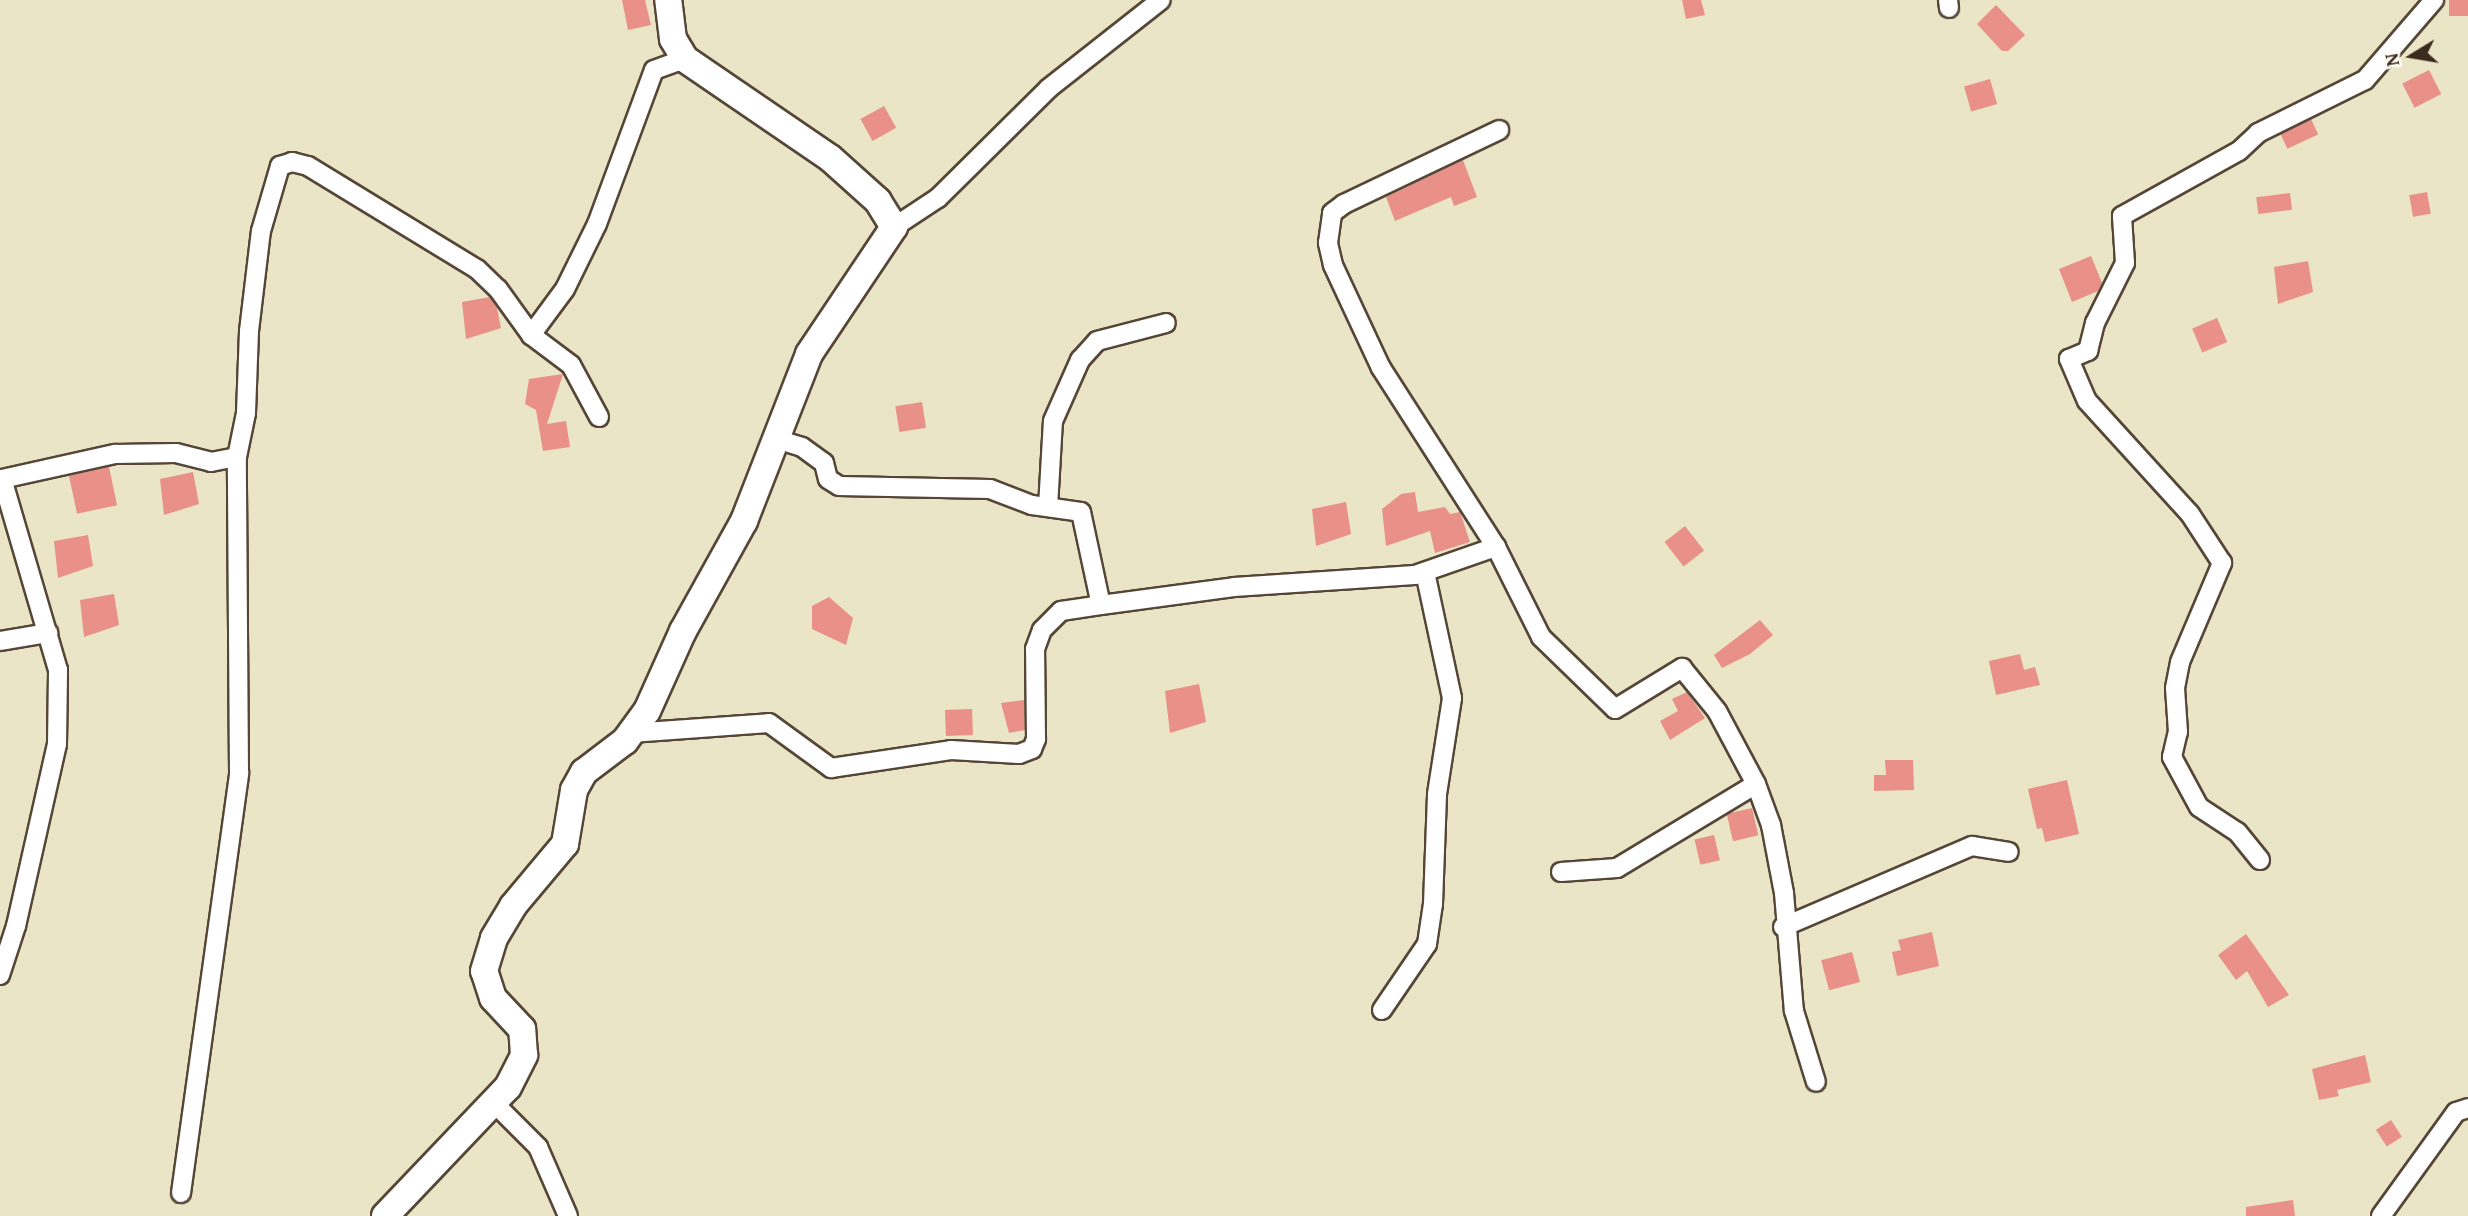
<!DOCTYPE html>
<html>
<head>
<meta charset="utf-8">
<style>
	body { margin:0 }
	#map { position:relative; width:2468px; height:1216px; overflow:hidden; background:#eae5c6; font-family:"Gentium Book Plus",serif }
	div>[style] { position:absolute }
	.building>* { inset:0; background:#e99188; transform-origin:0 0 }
	.roads { filter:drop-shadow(2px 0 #554637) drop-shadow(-2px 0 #554637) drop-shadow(0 2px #554637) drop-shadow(0 -2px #554637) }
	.minor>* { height:18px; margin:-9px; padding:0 9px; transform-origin:9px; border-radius:9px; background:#fff }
	.secondary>* { height:26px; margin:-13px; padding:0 13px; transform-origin:13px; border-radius:13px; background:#fff }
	span { translate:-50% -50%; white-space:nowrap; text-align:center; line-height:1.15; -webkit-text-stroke:5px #fdfcf7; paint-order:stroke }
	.north { position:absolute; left:2377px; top:21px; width:70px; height:70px; -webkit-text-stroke:5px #fdfcf7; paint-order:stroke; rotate:259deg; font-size:19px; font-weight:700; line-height:28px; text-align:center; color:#3b2a1e }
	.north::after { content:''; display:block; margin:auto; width:24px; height:32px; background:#3b2a1e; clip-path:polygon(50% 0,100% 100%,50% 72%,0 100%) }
</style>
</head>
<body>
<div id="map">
	<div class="building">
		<i style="clip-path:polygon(622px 0,645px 0,651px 25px,628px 30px)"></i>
		<i style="clip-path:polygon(1682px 0,1701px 0,1705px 15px,1686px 19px)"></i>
		<i style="left:2449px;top:0;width:19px;height:16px"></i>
		<i style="clip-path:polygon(1996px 5px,2025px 35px,2008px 51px,2002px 51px,1977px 24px)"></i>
		<i style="left:2429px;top:70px;width:27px;height:30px;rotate:63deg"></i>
		<i style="left:1990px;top:79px;width:26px;height:27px;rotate:74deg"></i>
		<i style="left:884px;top:106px;width:25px;height:27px;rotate:61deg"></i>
		<i style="left:2311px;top:119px;width:17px;height:34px;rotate:65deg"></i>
		<i style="clip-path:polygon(1463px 160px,1477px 197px,1454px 206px,1451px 197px,1395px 221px,1386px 197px)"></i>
		<i style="left:2427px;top:192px;width:22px;height:18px;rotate:80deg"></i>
		<i style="left:2290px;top:193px;width:17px;height:34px;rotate:83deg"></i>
		<i style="clip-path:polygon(2091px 256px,2102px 283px,2098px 291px,2072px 302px,2059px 269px)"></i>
		<i style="clip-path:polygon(2308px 261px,2313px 292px,2278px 304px,2274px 267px)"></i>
		<i style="clip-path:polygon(490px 297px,497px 308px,501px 328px,466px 339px,462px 302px)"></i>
		<i style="left:2217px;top:318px;width:26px;height:27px;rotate:67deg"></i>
		<i style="clip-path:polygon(563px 374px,547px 424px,566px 421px,570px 447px,543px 451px,536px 410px,525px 404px,529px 379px)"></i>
		<i style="left:922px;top:402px;width:26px;height:27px;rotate:81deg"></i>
		<i style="left:109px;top:467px;width:39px;height:41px;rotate:78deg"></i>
		<i style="clip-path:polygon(193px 472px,199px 504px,164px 515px,160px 479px)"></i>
		<i style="clip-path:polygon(1415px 492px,1418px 512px,1445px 507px,1450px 514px,1460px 512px,1470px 542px,1435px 553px,1430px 531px,1386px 546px,1382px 509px,1401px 494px)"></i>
		<i style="clip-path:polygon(1346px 502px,1351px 534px,1316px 546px,1312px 509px)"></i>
		<i style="left:1685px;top:526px;width:31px;height:26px;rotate:52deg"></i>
		<i style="clip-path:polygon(88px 535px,93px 566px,58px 578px,54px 541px)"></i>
		<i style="clip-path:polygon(114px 594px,119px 625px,84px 637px,80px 600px)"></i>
		<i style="clip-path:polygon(829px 597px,853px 618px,846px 645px,812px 629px,812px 606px)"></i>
		<i style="clip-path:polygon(1760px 620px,1773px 635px,1750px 654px,1722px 668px,1714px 655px)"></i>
		<i style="clip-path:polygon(2020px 654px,2024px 670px,2035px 667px,2040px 685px,1996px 695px,1989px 661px)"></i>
		<i style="clip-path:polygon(1199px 684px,1206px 722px,1170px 733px,1165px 691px)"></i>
		<i style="clip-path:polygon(1687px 692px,1705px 718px,1670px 740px,1660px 721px,1678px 711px,1672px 699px)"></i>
		<i style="clip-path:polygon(1024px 700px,1025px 730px,1009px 733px,1001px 703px)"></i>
		<i style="left:972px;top:709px;width:26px;height:27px;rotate:88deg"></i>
		<i style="clip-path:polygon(1885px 760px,1913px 760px,1914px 790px,1874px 791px,1874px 775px,1886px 775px)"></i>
		<i style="clip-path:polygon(2067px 780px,2079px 834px,2045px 842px,2042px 828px,2037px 829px,2028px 789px)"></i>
		<i style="left:1752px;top:808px;width:28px;height:26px;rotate:77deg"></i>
		<i style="left:1714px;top:835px;width:26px;height:20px;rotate:77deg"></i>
		<i style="clip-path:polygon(1932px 932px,1939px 966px,1897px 976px,1892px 952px,1901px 950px,1898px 940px)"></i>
		<i style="clip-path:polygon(2246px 934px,2289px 995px,2268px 1007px,2247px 971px,2236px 980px,2218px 955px)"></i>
		<i style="left:1852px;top:952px;width:31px;height:32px;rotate:75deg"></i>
		<i style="clip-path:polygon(2365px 1055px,2371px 1082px,2337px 1090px,2339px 1096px,2319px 1100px,2312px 1069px)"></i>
		<i style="left:2391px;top:1120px;width:20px;height:18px;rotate:57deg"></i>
		<i style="clip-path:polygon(2293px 1200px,2295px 1216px,2246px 1216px,2246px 1207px)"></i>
	</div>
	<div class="roads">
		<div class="minor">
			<i style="left:1948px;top:0;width:8px;rotate:83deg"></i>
			<i style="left:894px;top:227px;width:53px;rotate:-33.4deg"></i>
			<i style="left:938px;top:198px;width:156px;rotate:-44.7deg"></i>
			<i style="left:1049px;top:88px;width:142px;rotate:-38.2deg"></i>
			<i style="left:599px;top:417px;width:59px;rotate:-118.3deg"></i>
			<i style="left:571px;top:365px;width:50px;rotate:-143.1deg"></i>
			<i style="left:531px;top:335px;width:57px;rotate:-53.5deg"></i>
			<i style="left:565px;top:289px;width:72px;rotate:-63.8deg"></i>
			<i style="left:597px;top:224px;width:164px;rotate:-69.7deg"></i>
			<i style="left:654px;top:70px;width:33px;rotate:-20deg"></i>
			<i style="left:776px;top:439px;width:27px;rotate:17deg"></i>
			<i style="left:802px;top:447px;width:27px;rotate:36deg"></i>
			<i style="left:824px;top:463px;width:16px;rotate:76deg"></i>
			<i style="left:828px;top:479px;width:13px;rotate:32deg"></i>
			<i style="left:839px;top:486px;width:151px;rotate:1.1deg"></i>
			<i style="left:990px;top:489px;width:45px;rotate:20.9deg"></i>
			<i style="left:1032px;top:505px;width:49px;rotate:8.1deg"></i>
			<i style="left:1081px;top:512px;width:95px;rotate:77.9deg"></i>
			<i style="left:1101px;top:605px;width:134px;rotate:-7.7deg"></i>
			<i style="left:1234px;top:587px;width:181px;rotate:-3.8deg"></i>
			<i style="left:1415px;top:575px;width:86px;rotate:-19.1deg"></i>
			<i style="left:1496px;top:547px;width:101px;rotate:63.4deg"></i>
			<i style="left:1541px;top:637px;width:103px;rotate:44.2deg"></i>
			<i style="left:1615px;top:709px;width:79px;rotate:-31.5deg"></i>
			<i style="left:1682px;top:668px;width:55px;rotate:50.9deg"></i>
			<i style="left:1717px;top:711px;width:83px;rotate:61.9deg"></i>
			<i style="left:1756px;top:784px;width:44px;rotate:69.9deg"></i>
			<i style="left:1771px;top:825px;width:69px;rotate:79.2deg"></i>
			<i style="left:1784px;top:893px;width:118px;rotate:85.2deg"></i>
			<i style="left:1794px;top:1011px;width:74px;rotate:72.8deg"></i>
			<i style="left:1048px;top:507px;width:86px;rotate:-86.7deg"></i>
			<i style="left:1053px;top:421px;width:67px;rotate:-66.1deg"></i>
			<i style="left:1080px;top:360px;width:25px;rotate:-48deg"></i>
			<i style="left:1097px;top:341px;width:71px;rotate:-14.6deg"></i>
			<i style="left:1496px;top:547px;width:213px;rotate:-122.7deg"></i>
			<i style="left:1381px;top:368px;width:114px;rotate:-115deg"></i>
			<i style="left:1333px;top:265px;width:23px;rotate:-103deg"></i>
			<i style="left:1328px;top:243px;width:30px;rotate:-82deg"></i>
			<i style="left:1332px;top:213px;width:15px;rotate:-37deg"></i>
			<i style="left:1344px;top:204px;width:172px;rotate:-25.5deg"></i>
			<i style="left:0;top:641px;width:49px;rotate:-9.5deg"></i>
			<i style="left:631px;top:733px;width:138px;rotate:-4.1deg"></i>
			<i style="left:769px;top:723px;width:77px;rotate:36deg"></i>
			<i style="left:831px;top:768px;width:121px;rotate:-8.5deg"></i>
			<i style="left:951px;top:750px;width:68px;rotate:3.4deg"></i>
			<i style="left:1019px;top:754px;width:14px;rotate:-21deg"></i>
			<i style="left:1032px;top:749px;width:11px;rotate:-68deg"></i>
			<i style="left:1036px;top:739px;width:90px;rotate:-90.6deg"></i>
			<i style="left:1035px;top:649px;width:20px;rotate:-70deg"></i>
			<i style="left:1042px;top:630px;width:27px;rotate:-45deg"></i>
			<i style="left:1061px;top:611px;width:40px;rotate:-8.5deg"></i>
			<i style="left:2260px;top:860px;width:36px;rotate:-129deg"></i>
			<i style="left:2237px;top:832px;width:45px;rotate:-146.7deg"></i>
			<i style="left:2199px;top:807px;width:57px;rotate:-118.4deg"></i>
			<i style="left:2172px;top:757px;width:26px;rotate:-77deg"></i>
			<i style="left:2178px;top:732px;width:44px;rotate:-93.9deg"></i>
			<i style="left:2175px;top:688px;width:26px;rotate:-79deg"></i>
			<i style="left:2180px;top:662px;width:108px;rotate:-67deg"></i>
			<i style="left:2222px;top:563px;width:59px;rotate:-123.1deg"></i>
			<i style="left:2190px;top:514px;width:153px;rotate:-132.3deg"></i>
			<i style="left:2087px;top:401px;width:46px;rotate:-113.2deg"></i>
			<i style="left:2069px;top:359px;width:21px;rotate:-23deg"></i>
			<i style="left:2088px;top:351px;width:29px;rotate:-76deg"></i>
			<i style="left:2095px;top:323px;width:67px;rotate:-63.4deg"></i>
			<i style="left:2125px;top:263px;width:47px;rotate:-93.7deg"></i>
			<i style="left:2122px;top:216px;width:134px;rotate:-29.1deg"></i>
			<i style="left:2239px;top:151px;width:26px;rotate:-43deg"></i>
			<i style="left:2258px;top:133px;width:119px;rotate:-26.4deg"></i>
			<i style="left:2365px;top:80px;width:106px;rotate:-49.2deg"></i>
			<i style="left:1561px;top:872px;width:56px;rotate:-4.1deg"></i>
			<i style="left:1617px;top:868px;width:162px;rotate:-31.1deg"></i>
			<i style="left:1783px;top:927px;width:206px;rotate:-23.2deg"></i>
			<i style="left:1972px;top:846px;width:37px;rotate:9deg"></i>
			<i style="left:0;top:975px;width:52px;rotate:-71.9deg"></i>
			<i style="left:16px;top:926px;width:187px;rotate:-77.3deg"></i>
			<i style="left:57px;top:744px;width:74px;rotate:-89.2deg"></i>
			<i style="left:58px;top:670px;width:199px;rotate:-106.3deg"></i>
			<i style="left:2px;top:479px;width:116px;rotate:-12.5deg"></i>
			<i style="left:115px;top:454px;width:61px;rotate:-0.9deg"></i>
			<i style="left:176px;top:453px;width:36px;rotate:14deg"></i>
			<i style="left:211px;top:462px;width:26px;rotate:-11deg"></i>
			<i style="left:1382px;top:1010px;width:80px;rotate:-55.7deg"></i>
			<i style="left:1427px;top:944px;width:40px;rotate:-81.5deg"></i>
			<i style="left:1433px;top:904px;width:110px;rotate:-87.9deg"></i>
			<i style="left:1437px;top:794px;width:97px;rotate:-81.1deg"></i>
			<i style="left:1452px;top:698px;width:129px;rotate:-102.1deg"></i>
			<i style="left:493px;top:1102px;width:64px;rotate:45deg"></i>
			<i style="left:538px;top:1147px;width:75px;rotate:66.5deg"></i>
			<i style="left:181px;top:1193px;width:424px;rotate:-82.1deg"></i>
			<i style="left:239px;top:773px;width:316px;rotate:-90.4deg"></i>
			<i style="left:237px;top:457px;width:45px;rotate:-78.4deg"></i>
			<i style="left:246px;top:413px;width:82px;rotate:-87.9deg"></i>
			<i style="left:249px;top:331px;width:101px;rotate:-83.2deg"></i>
			<i style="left:261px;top:231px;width:68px;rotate:-73.7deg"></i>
			<i style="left:280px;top:166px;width:13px;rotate:-18deg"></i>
			<i style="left:292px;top:162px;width:16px;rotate:14deg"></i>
			<i style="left:308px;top:166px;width:198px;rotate:31.4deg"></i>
			<i style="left:477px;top:269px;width:29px;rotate:44deg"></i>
			<i style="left:498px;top:289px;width:57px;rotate:54.3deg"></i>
			<i style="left:2381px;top:1216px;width:128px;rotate:-54.2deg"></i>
			<i style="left:2456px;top:1112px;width:13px;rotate:-18deg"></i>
		</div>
		<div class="secondary">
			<i style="left:385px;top:1216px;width:178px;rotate:-46.4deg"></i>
			<i style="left:508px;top:1087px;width:36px;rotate:-63deg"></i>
			<i style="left:524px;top:1055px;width:26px;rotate:-94deg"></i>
			<i style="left:522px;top:1029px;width:42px;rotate:-133.1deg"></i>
			<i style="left:493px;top:998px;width:28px;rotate:-108deg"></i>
			<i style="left:484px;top:971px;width:34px;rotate:-73deg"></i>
			<i style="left:494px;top:938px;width:37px;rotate:-59deg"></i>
			<i style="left:513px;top:906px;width:81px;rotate:-50deg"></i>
			<i style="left:565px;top:844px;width:55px;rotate:-80.5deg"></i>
			<i style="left:574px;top:790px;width:21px;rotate:-61deg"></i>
			<i style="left:584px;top:772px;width:51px;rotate:-37.1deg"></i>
			<i style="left:625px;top:741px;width:37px;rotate:-54deg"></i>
			<i style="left:647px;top:711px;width:88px;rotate:-65.8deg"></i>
			<i style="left:683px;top:631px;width:126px;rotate:-61deg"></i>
			<i style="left:744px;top:521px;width:179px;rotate:-68.7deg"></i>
			<i style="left:809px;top:354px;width:153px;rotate:-56.2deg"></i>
			<i style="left:894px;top:227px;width:31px;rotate:-122deg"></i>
			<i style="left:878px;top:201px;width:64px;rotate:-138.1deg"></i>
			<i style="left:830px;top:158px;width:176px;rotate:-145.7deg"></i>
			<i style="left:685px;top:59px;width:23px;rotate:-121deg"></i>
			<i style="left:673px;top:39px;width:39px;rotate:-97deg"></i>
		</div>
	</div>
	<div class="north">N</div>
</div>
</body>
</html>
